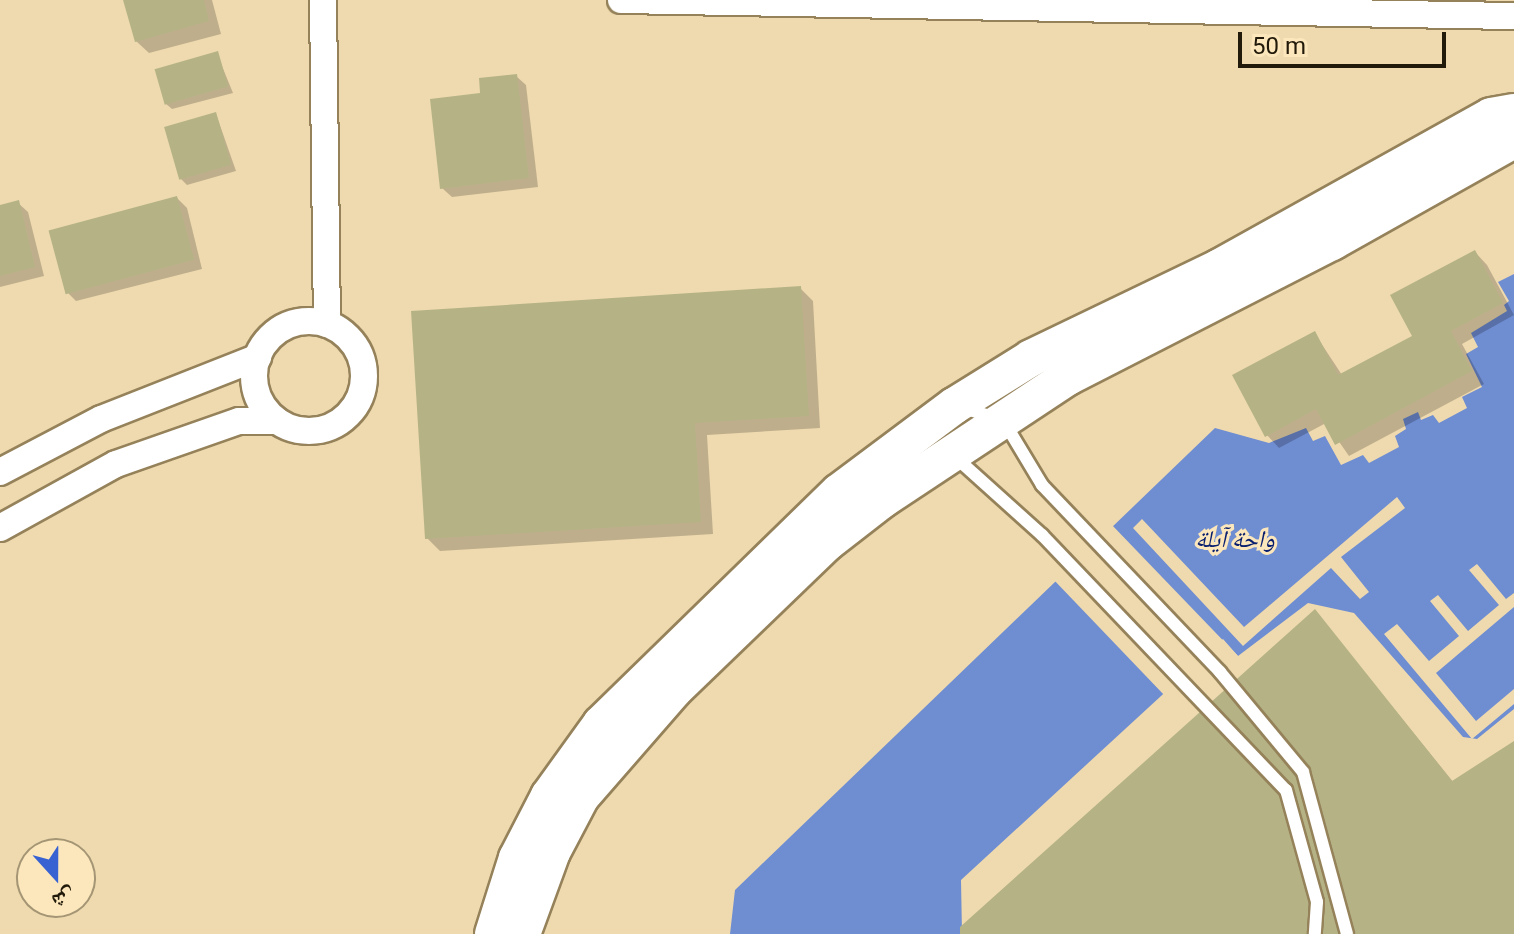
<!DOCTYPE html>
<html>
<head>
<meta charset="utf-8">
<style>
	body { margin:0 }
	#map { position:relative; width:1514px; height:934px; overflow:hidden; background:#efdaaf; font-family:Roboto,"Noto Naskh Arabic",sans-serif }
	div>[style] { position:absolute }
	.water>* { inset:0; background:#6f8dd1 }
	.pier>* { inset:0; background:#efdaaf }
	.shadow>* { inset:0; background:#0003 }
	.building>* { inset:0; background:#b5b386; transform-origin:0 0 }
	.roads { filter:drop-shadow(2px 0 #95825a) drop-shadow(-2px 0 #95825a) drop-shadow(0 2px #95825a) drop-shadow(0 -2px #95825a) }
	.lane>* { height:12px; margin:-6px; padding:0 6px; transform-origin:6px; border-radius:6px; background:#fff }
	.street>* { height:26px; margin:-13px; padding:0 13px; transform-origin:13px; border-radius:13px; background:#fff }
	.street>.ring { margin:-13px; padding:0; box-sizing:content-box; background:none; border:26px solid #fff; border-radius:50% }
	.secondary>* { height:36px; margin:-18px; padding:0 18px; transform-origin:18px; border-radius:18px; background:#fff }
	span { translate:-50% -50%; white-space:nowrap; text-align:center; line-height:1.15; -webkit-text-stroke:6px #fce7bc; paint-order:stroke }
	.water-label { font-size:24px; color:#0a206f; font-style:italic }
	.north { position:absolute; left:16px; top:838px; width:80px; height:80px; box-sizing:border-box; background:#fce7bc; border:2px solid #a49574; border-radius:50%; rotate:159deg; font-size:22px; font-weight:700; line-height:32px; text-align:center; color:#211909 }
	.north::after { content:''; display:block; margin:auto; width:28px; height:36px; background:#3862d2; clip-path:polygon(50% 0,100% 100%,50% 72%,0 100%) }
	.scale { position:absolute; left:1238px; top:32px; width:208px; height:36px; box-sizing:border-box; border:4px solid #211909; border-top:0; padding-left:10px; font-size:24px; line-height:28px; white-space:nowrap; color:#211909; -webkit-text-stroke:6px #fce7bc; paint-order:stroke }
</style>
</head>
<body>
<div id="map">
	<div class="water">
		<i style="clip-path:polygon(1514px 274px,1514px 709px,1477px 739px,1463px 737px,1354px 613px,1308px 603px,1238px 656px,1223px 639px,961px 880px,962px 934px,730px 934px,735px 890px,1215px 428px,1269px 443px,1306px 428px,1313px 441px,1325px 436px,1341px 465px,1363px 455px,1369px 463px,1399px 447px,1395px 436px,1406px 429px,1403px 419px,1418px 412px,1421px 420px,1433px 415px,1439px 423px,1467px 408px,1462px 397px,1482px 387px,1466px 354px,1478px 347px,1471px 333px,1507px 311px,1504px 305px,1509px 301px,1498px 282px)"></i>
	</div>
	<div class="pier">
		<i style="clip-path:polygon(1397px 497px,1405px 508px,1341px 557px,1369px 592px,1360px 599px,1331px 568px,1243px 646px,1133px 528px,1142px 519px,1244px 627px)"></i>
		<i style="clip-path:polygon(1111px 524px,1238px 656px,1235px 658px,1223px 644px,1166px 697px,1053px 579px)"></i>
		<i style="clip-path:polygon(1477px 564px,1506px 599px,1514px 593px,1514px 607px,1436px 673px,1476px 721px,1514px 689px,1514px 704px,1472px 739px,1384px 634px,1397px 624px,1429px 661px,1459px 636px,1430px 601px,1438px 595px,1468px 631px,1499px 605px,1469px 570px)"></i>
	</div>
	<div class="shadow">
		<i style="clip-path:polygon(125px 0,212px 0,221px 34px,149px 53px,136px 41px)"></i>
		<i style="clip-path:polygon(217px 54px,233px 93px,172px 109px,165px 103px)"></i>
		<i style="clip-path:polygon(516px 76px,526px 85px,538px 187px,452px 197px,442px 188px,482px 95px)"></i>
		<i style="clip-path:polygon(216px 114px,236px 171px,187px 185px,181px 179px)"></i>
		<i style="clip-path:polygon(177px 198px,187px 208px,202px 269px,76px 301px,66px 291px)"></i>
		<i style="clip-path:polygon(18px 203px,28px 212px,44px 276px,0 287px,0 207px)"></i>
		<i style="clip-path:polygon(1475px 252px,1487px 265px,1514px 315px,1462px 344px,1484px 384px,1349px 456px,1326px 423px,1279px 448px,1267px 435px,1315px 334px,1342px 375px,1414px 336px)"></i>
		<i style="clip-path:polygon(800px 288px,813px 301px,820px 428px,707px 435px,713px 534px,440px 551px,427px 538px)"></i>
		<i style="clip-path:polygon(1315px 611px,1454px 783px,1514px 743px,1514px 934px,962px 934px)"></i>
	</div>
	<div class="building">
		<i style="clip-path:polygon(123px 0,204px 0,209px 21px,135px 42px)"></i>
		<i style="left:218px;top:51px;width:37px;height:66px;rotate:74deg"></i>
		<i style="clip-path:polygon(517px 74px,529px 178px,440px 189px,430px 99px,480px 93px,479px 78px)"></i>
		<i style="left:216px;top:112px;width:55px;height:54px;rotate:74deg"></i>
		<i style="left:177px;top:196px;width:66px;height:133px;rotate:75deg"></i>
		<i style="clip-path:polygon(19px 200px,35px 267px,0 276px,0 205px)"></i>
		<i style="clip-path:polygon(1475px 250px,1503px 303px,1451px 331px,1472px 371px,1335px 445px,1316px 409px,1265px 437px,1232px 375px,1315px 331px,1338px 375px,1412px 336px,1390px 295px)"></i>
		<i style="clip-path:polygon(801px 286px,809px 416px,695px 423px,701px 522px,425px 539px,411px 311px)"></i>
		<i style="clip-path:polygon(1315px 609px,1452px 781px,1514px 741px,1514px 934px,960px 934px,960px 927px)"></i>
	</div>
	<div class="roads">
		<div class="lane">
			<i style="left:963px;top:408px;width:42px;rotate:16.7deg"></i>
			<i style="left:1003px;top:420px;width:76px;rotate:59deg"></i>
			<i style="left:1042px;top:485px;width:258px;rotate:46.4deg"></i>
			<i style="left:1220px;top:672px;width:130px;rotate:50.3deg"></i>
			<i style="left:1303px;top:772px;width:168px;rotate:74.8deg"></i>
			<i style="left:953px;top:455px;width:120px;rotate:42deg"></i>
			<i style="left:1042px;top:535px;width:353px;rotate:46.3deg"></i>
			<i style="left:1286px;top:790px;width:116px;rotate:74.5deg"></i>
			<i style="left:1317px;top:902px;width:32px;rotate:94deg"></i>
		</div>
		<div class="street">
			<i style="left:323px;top:0;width:324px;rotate:89.3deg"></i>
			<i style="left:621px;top:0;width:893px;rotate:1.03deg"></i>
			<i class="ring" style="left:254px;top:321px;width:84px;height:84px"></i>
			<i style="left:0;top:472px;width:114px;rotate:-27.7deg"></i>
			<i style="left:101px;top:419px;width:169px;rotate:-21.5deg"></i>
			<i style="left:0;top:528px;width:132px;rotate:-28.9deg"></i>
			<i style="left:116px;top:464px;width:130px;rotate:-19.3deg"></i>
			<i style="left:239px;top:421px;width:38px"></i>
		</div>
		<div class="secondary">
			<i style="left:493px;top:934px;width:80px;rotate:-72.5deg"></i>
			<i style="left:517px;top:858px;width:70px;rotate:-62.7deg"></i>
			<i style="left:549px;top:796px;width:89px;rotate:-54.2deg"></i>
			<i style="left:601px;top:724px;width:332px;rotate:-44.3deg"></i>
			<i style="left:839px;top:492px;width:144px;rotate:-36.8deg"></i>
			<i style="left:954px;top:406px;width:91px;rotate:-31.9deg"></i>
			<i style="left:1031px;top:358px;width:208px;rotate:-25.7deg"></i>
			<i style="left:1218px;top:268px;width:312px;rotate:-29.1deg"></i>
			<i style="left:1491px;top:116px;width:23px;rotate:-10deg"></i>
			<i style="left:522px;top:934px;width:87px;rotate:-69.9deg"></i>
			<i style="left:552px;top:852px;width:62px;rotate:-62.2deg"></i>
			<i style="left:581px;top:797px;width:142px;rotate:-49deg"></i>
			<i style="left:674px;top:690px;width:214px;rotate:-43.9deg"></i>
			<i style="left:828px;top:542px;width:68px;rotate:-37.9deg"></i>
			<i style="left:882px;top:500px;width:223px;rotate:-33.5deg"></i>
			<i style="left:1068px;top:377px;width:297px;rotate:-27.1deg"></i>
			<i style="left:1332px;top:242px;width:209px;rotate:-29.3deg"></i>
		</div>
	</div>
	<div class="water-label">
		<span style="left:1235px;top:540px">واحة آيلة</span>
	</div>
	<div class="north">ش</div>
	<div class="scale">50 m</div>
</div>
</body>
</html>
